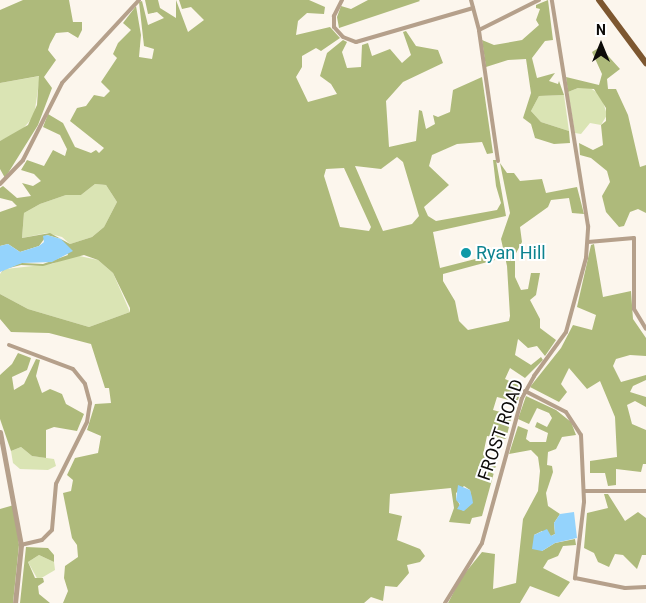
<!DOCTYPE html>
<html>
<head>
<meta charset="utf-8">
<style>
	body { margin:0 }
	#map { position:relative; width:646px; height:603px; overflow:hidden; background:#fcf6ed; font-family:Roboto,sans-serif }
	div>[style] { position:absolute }
	.green>* { inset:0; background:#dae4b4 }
	.forest>* { inset:0; background:#aeba7b }
	.water>* { inset:0; background:#94d3fc }
	.minor>* { height:4px; margin:-2px; padding:0 2px; transform-origin:2px; border-radius:2px; background:#b5a08b }
	.tertiary>* { height:5px; margin:-2.5px; padding:0 2.5px; transform-origin:2.5px; border-radius:2.5px; background:#b5a08b }
	.primary>* { height:6px; margin:-3px; padding:0 3px; transform-origin:3px; border-radius:3px; background:#7d5730 }
	.dots>* { width:14px; height:14px; translate:-50% -50%; box-sizing:border-box; border:2px solid #fff; border-radius:50% }
	span { translate:-50% -50%; white-space:nowrap; text-align:center; line-height:1.15; -webkit-text-stroke:4px #fff; paint-order:stroke }
	.culture-label { font-size:18px; color:#0d838f }
	.left { translate:0 -50%; text-align:left }
	.street-label { font-size:18px; color:#0d0b09 }
	.north { position:absolute; left:576px; top:20px; width:50px; height:50px; -webkit-text-stroke:4px #fff; paint-order:stroke; rotate:0deg; font-size:14px; font-weight:700; line-height:20px; text-align:center; color:#0d0b09 }
	.north::after { content:''; display:block; margin:auto; width:18px; height:22px; background:#0d0b09; clip-path:polygon(50% 0,100% 100%,50% 72%,0 100%) }
</style>
</head>
<body>
<div id="map">
	<div class="green">
		<i style="clip-path:polygon(40px 76px,34px 116px,21px 131px,0 141px,0 83px)"></i>
		<i style="clip-path:polygon(578px 88px,590px 88px,601px 95px,607px 115px,601px 125px,590px 123px,581px 134px,575px 133px,568px 92px)"></i>
		<i style="clip-path:polygon(564px 95px,569px 131px,541px 122px,531px 111px,539px 96px)"></i>
		<i style="clip-path:polygon(95px 184px,106px 185px,117px 202px,104px 227px,92px 237px,70px 244px,62px 237px,47px 233px,22px 238px,24px 213px,40px 204px,66px 195px,81px 195px)"></i>
		<i style="clip-path:polygon(75px 255px,98px 260px,113px 273px,130px 312px,89px 327px,28px 309px,0 294px,0 274px,5px 269px,52px 264px)"></i>
		<i style="clip-path:polygon(21px 447px,32px 456px,54px 459px,56px 466px,48px 470px,20px 469px,13px 463px,11px 451px)"></i>
		<i style="clip-path:polygon(39px 555px,54px 562px,55px 570px,38px 580px,28px 562px)"></i>
	</div>
	<div class="forest">
		<i style="clip-path:polygon(23px 0,81px 0,69px 0,73px 22px,82px 22px,82px 30px,78px 38px,68px 32px,56px 33px,50px 44px,48px 50px,56px 60px,44px 77px,52px 88px,38px 125px,5px 178px,0 169px,0 141px,28px 125px,37px 105px,39px 76px,0 83px,0 10px)"></i>
		<i style="clip-path:polygon(evenodd,145px 0,158px 0,160px 8px,176px 18px,176px 0,188px 32px,204px 20px,191px 7px,182px 9px,179px 0,309px 0,325px 7px,324px 14px,307px 13px,298px 21px,296px 35px,330px 27px,340px 38px,321px 51px,316px 48px,302px 56px,302px 67px,296px 77px,308px 102px,337px 94px,331px 84px,320px 76px,327px 53px,343px 40px,347px 42px,342px 52px,347px 68px,361px 67px,362px 45px,368px 43px,372px 56px,390px 49px,402px 63px,411px 55px,403px 32px,406px 31px,416px 46px,438px 50px,443px 63px,403px 82px,386px 101px,389px 147px,416px 141px,419px 110px,422px 111px,426px 129px,435px 124px,433px 115px,438px 117px,450px 112px,453px 90px,482px 77px,493px 153px,487px 154px,482px 142px,457px 144px,432px 155px,429px 166px,449px 185px,424px 207px,428px 216px,436px 221px,497px 210px,501px 203px,496px 186px,493px 160px,496px 160px,506px 216px,433px 232px,440px 268px,491px 255px,495px 260px,443px 274px,443px 281px,455px 301px,459px 321px,468px 330px,509px 321px,510px 316px,507px 266px,501px 239px,510px 213px,500px 163px,507px 173px,514px 173px,520px 181px,542px 179px,546px 193px,577px 187px,584px 214px,572px 213px,569px 198px,551px 200px,548px 207px,520px 227px,522px 242px,515px 255px,515px 277px,521px 290px,528px 289px,531px 273px,540px 273px,536px 295px,530px 300px,540px 319px,540px 328px,556px 340px,545px 356px,537px 346px,528px 348px,518px 339px,515px 355px,531px 365px,541px 357px,543px 360px,525px 378px,510px 368px,505px 379px,523px 387px,517px 402px,497px 397px,493px 410px,512px 415px,506px 439px,487px 436px,483px 455px,498px 458px,482px 516px,472px 518px,470px 524px,449px 522px,454px 508px,451px 488px,390px 494px,389px 513px,402px 516px,397px 540px,420px 549px,425px 556px,420px 562px,407px 565px,409px 573px,397px 587px,385px 586px,383px 601px,371px 597px,364px 603px,63px 603px,68px 591px,64px 578px,65px 566px,78px 557px,77px 545px,72px 538px,63px 493px,71px 491px,73px 480px,67px 475px,75px 458px,98px 453px,101px 436px,87px 430px,95px 404px,111px 403px,109px 388px,105px 388px,91px 344px,49px 333px,11px 332px,0 319px,0 294px,28px 309px,89px 327px,130px 312px,130px 308px,113px 273px,98px 260px,84px 255px,43px 266px,21px 265px,5px 269px,0 274px,5px 268px,11px 265px,22px 263px,43px 264px,68px 255px,61px 239px,47px 235px,39px 246px,20px 252px,8px 244px,0 246px,0 212px,17px 206px,12px 201px,0 198px,0 188px,3px 186px,17px 198px,31px 196px,22px 183px,33px 186px,41px 181px,34px 174px,21px 170px,27px 160px,44px 166px,53px 150px,65px 156px,67px 149px,60px 135px,43px 127px,48px 114px,63px 123px,75px 147px,91px 153px,96px 150px,99px 153px,104px 148px,70px 121px,77px 108px,86px 106px,94px 95px,104px 97px,110px 91px,101px 82px,117px 58px,113px 54px,118px 43px,131px 30px,123px 23px,136px 6px,141px 35px,139px 57px,152px 59px,154px 49px,144px 46px,139px 2px,142px 1px,148px 25px,164px 18px,157px 12px,148px 14px,145px 0,397px 157px,403px 162px,419px 216px,412px 224px,383px 231px,355px 166px,381px 169px,397px 157px,145px 0,344px 168px,371px 227px,369px 231px,340px 227px,324px 176px,326px 169px,344px 168px,145px 0,95px 184px,106px 185px,117px 202px,104px 227px,92px 237px,70px 244px,50px 233px,22px 238px,24px 213px,40px 204px,66px 195px,81px 195px,95px 184px,145px 0,464px 486px,470px 490px,472px 503px,463px 511px,456px 498px,456px 493px,464px 486px)"></i>
		<i style="clip-path:polygon(368px 0,419px 0,420px 1px,339px 28px,337px 17px,341px 6px,351px 9px)"></i>
		<i style="clip-path:polygon(548px 0,553px 40px,545px 41px,532px 58px,537px 78px,555px 73px,549px 81px,558px 84px,559px 81px,564px 95px,539px 96px,531px 111px,541px 122px,569px 131px,570px 143px,554px 144px,535px 138px,531px 124px,523px 118px,531px 93px,526px 59px,508px 60px,486px 67px,482px 40px,494px 45px,522px 40px,539px 25px,536px 20px,540px 9px,536px 8px,536px 5px)"></i>
		<i style="clip-path:polygon(600px 47px,620px 69px,607px 79px,608px 89px,616px 89px,628px 115px,640px 167px,646px 165px,646px 213px,638px 209px,630px 212px,624px 226px,619px 227px,606px 212px,602px 196px,610px 182px,607px 171px,591px 158px,580px 155px,579px 143px,593px 150px,603px 145px,601px 125px,606px 121px,606px 108px,594px 89px,578px 88px,568px 92px,566px 77px,599px 85px,602px 74px,592px 52px)"></i>
		<i style="clip-path:polygon(594px 244px,603px 297px,631px 291px,633px 319px,646px 338px,646px 356px,630px 355px,616px 359px,613px 366px,621px 382px,646px 375px,646px 380px,633px 386px,630px 392px,646px 397px,646px 407px,635px 401px,627px 405px,632px 424px,646px 430px,646px 464px,643px 464px,641px 472px,616px 469px,616px 485px,608px 486px,605px 473px,590px 473px,590px 461px,617px 457px,615px 417px,600px 381px,587px 389px,569px 368px,561px 384px,567px 392px,559px 402px,530px 387px,561px 348px,573px 325px,592px 330px,596px 315px,577px 307px,591px 245px)"></i>
		<i style="clip-path:polygon(18px 353px,31px 358px,27px 370px,12px 377px,14px 390px,24px 384px,36px 359px,40px 360px,36px 376px,42px 393px,50px 389px,55px 391px,62px 394px,66px 404px,84px 414px,77px 431px,54px 427px,46px 430px,46px 458px,32px 456px,21px 447px,11px 451px,0 419px,0 375px,12px 364px)"></i>
		<i style="clip-path:polygon(526px 396px,556px 410px,571px 422px,576px 435px,562px 437px,556px 449px,548px 452px,547px 465px,552px 466px,553px 472px,546px 493px,548px 506px,560px 514px,554px 523px,555px 534px,551px 536px,542px 531px,534px 535px,542px 551px,555px 543px,575px 539px,576px 545px,563px 546px,558px 556px,548px 560px,543px 568px,570px 582px,559px 597px,530px 586px,520px 603px,448px 603px,461px 578px,482px 552px,495px 554px,493px 589px,516px 583px,523px 519px,538px 491px,540px 471px,538px 457px,531px 450px,509px 454px,518px 426px,528px 430px,526px 439px,530px 442px,546px 442px,548px 433px,535px 427px,537px 422px,547px 427px,552px 418px,549px 413px,537px 408px,529px 424px,518px 419px)"></i>
		<i style="clip-path:polygon(604px 494px,608px 494px,625px 521px,638px 512px,646px 518px,646px 555px,642px 555px,637px 569px,623px 555px,615px 554px,609px 567px,598px 562px,594px 553px,584px 548px,587px 513px,608px 508px)"></i>
		<i style="clip-path:polygon(14px 505px,19px 545px,13px 603px,0 603px,0 509px)"></i>
		<i style="clip-path:polygon(26px 547px,48px 548px,54px 555px,54px 562px,39px 555px,28px 562px,35px 578px,43px 578px,44px 582px,38px 586px,39px 594px,50px 603px,20px 603px)"></i>
	</div>
	<div class="water">
		<i style="clip-path:polygon(47px 235px,61px 239px,73px 251px,52px 262px,22px 263px,0 272px,0 246px,8px 244px,20px 252px,39px 246px,44px 242px,43px 236px)"></i>
		<i style="clip-path:polygon(458px 485px,470px 490px,472px 497px,473px 503px,464px 511px,457px 509px,460px 504px,456px 500px)"></i>
		<i style="clip-path:polygon(574px 512px,577px 538px,555px 543px,542px 551px,532px 549px,534px 535px,547px 529px,551px 536px,555px 534px,554px 523px,560px 514px)"></i>
	</div>
	<div class="minor">
		<i style="left:342px;top:0;width:18px;rotate:117deg"></i>
		<i style="left:334px;top:16px;width:11px;rotate:90deg"></i>
		<i style="left:334px;top:27px;width:13px;rotate:48deg"></i>
		<i style="left:343px;top:37px;width:14px;rotate:21deg"></i>
		<i style="left:356px;top:42px;width:122px;rotate:-16.2deg"></i>
		<i style="left:471px;top:0;width:31px;rotate:75deg"></i>
		<i style="left:498px;top:161px;width:132px;rotate:-98.3deg"></i>
		<i style="left:479px;top:30px;width:67px;rotate:-26.6deg"></i>
		<i style="left:0;top:184px;width:33px;rotate:-46deg"></i>
		<i style="left:23px;top:160px;width:86px;rotate:-63.1deg"></i>
		<i style="left:62px;top:83px;width:113px;rotate:-47.1deg"></i>
		<i style="left:588px;top:242px;width:46px;rotate:-5deg"></i>
		<i style="left:634px;top:238px;width:71px;rotate:90deg"></i>
		<i style="left:634px;top:309px;width:23px;rotate:59deg"></i>
		<i style="left:9px;top:345px;width:68px;rotate:20.6deg"></i>
		<i style="left:73px;top:369px;width:19px;rotate:51deg"></i>
		<i style="left:85px;top:384px;width:20px;rotate:75deg"></i>
		<i style="left:90px;top:403px;width:19px;rotate:99deg"></i>
		<i style="left:87px;top:422px;width:69px;rotate:116.6deg"></i>
		<i style="left:56px;top:484px;width:46px;rotate:95deg"></i>
		<i style="left:52px;top:530px;width:14px;rotate:135deg"></i>
		<i style="left:42px;top:540px;width:22px;rotate:167deg"></i>
		<i style="left:525px;top:391px;width:46px;rotate:27.1deg"></i>
		<i style="left:566px;top:412px;width:27px;rotate:57deg"></i>
		<i style="left:581px;top:435px;width:67px;rotate:87.4deg"></i>
		<i style="left:584px;top:502px;width:77px;rotate:96.8deg"></i>
		<i style="left:575px;top:578px;width:51px;rotate:11.3deg"></i>
		<i style="left:625px;top:588px;width:21px;rotate:-3deg"></i>
		<i style="left:585px;top:491px;width:61px"></i>
		<i style="left:445px;top:603px;width:70px;rotate:-58.3deg"></i>
		<i style="left:482px;top:543px;width:150px;rotate:-74.6deg"></i>
		<i style="left:522px;top:398px;width:25px;rotate:-61deg"></i>
		<i style="left:534px;top:376px;width:54px;rotate:-54deg"></i>
		<i style="left:566px;top:332px;width:77px;rotate:-74.9deg"></i>
		<i style="left:586px;top:258px;width:32px;rotate:-86deg"></i>
		<i style="left:588px;top:226px;width:229px;rotate:-99.1deg"></i>
	</div>
	<div class="tertiary">
		<i style="left:0;top:432px;width:115px;rotate:79.5deg"></i>
		<i style="left:21px;top:545px;width:58px;rotate:95.9deg"></i>
	</div>
	<div class="primary">
		<i style="left:599px;top:0;width:79px;rotate:53.3deg"></i>
	</div>
	<div class="dots">
		<i style="left:466px;top:253px;background:#0f9aa8"></i>
	</div>
	<div class="culture-label">
		<span class="left" style="left:476px;top:253px">Ryan Hill</span>
	</div>
	<div class="street-label">
		<span style="left:501px;top:430px;rotate:-71deg">FROST ROAD</span>
	</div>
	<div class="north">N</div>
</div>
</body>
</html>
